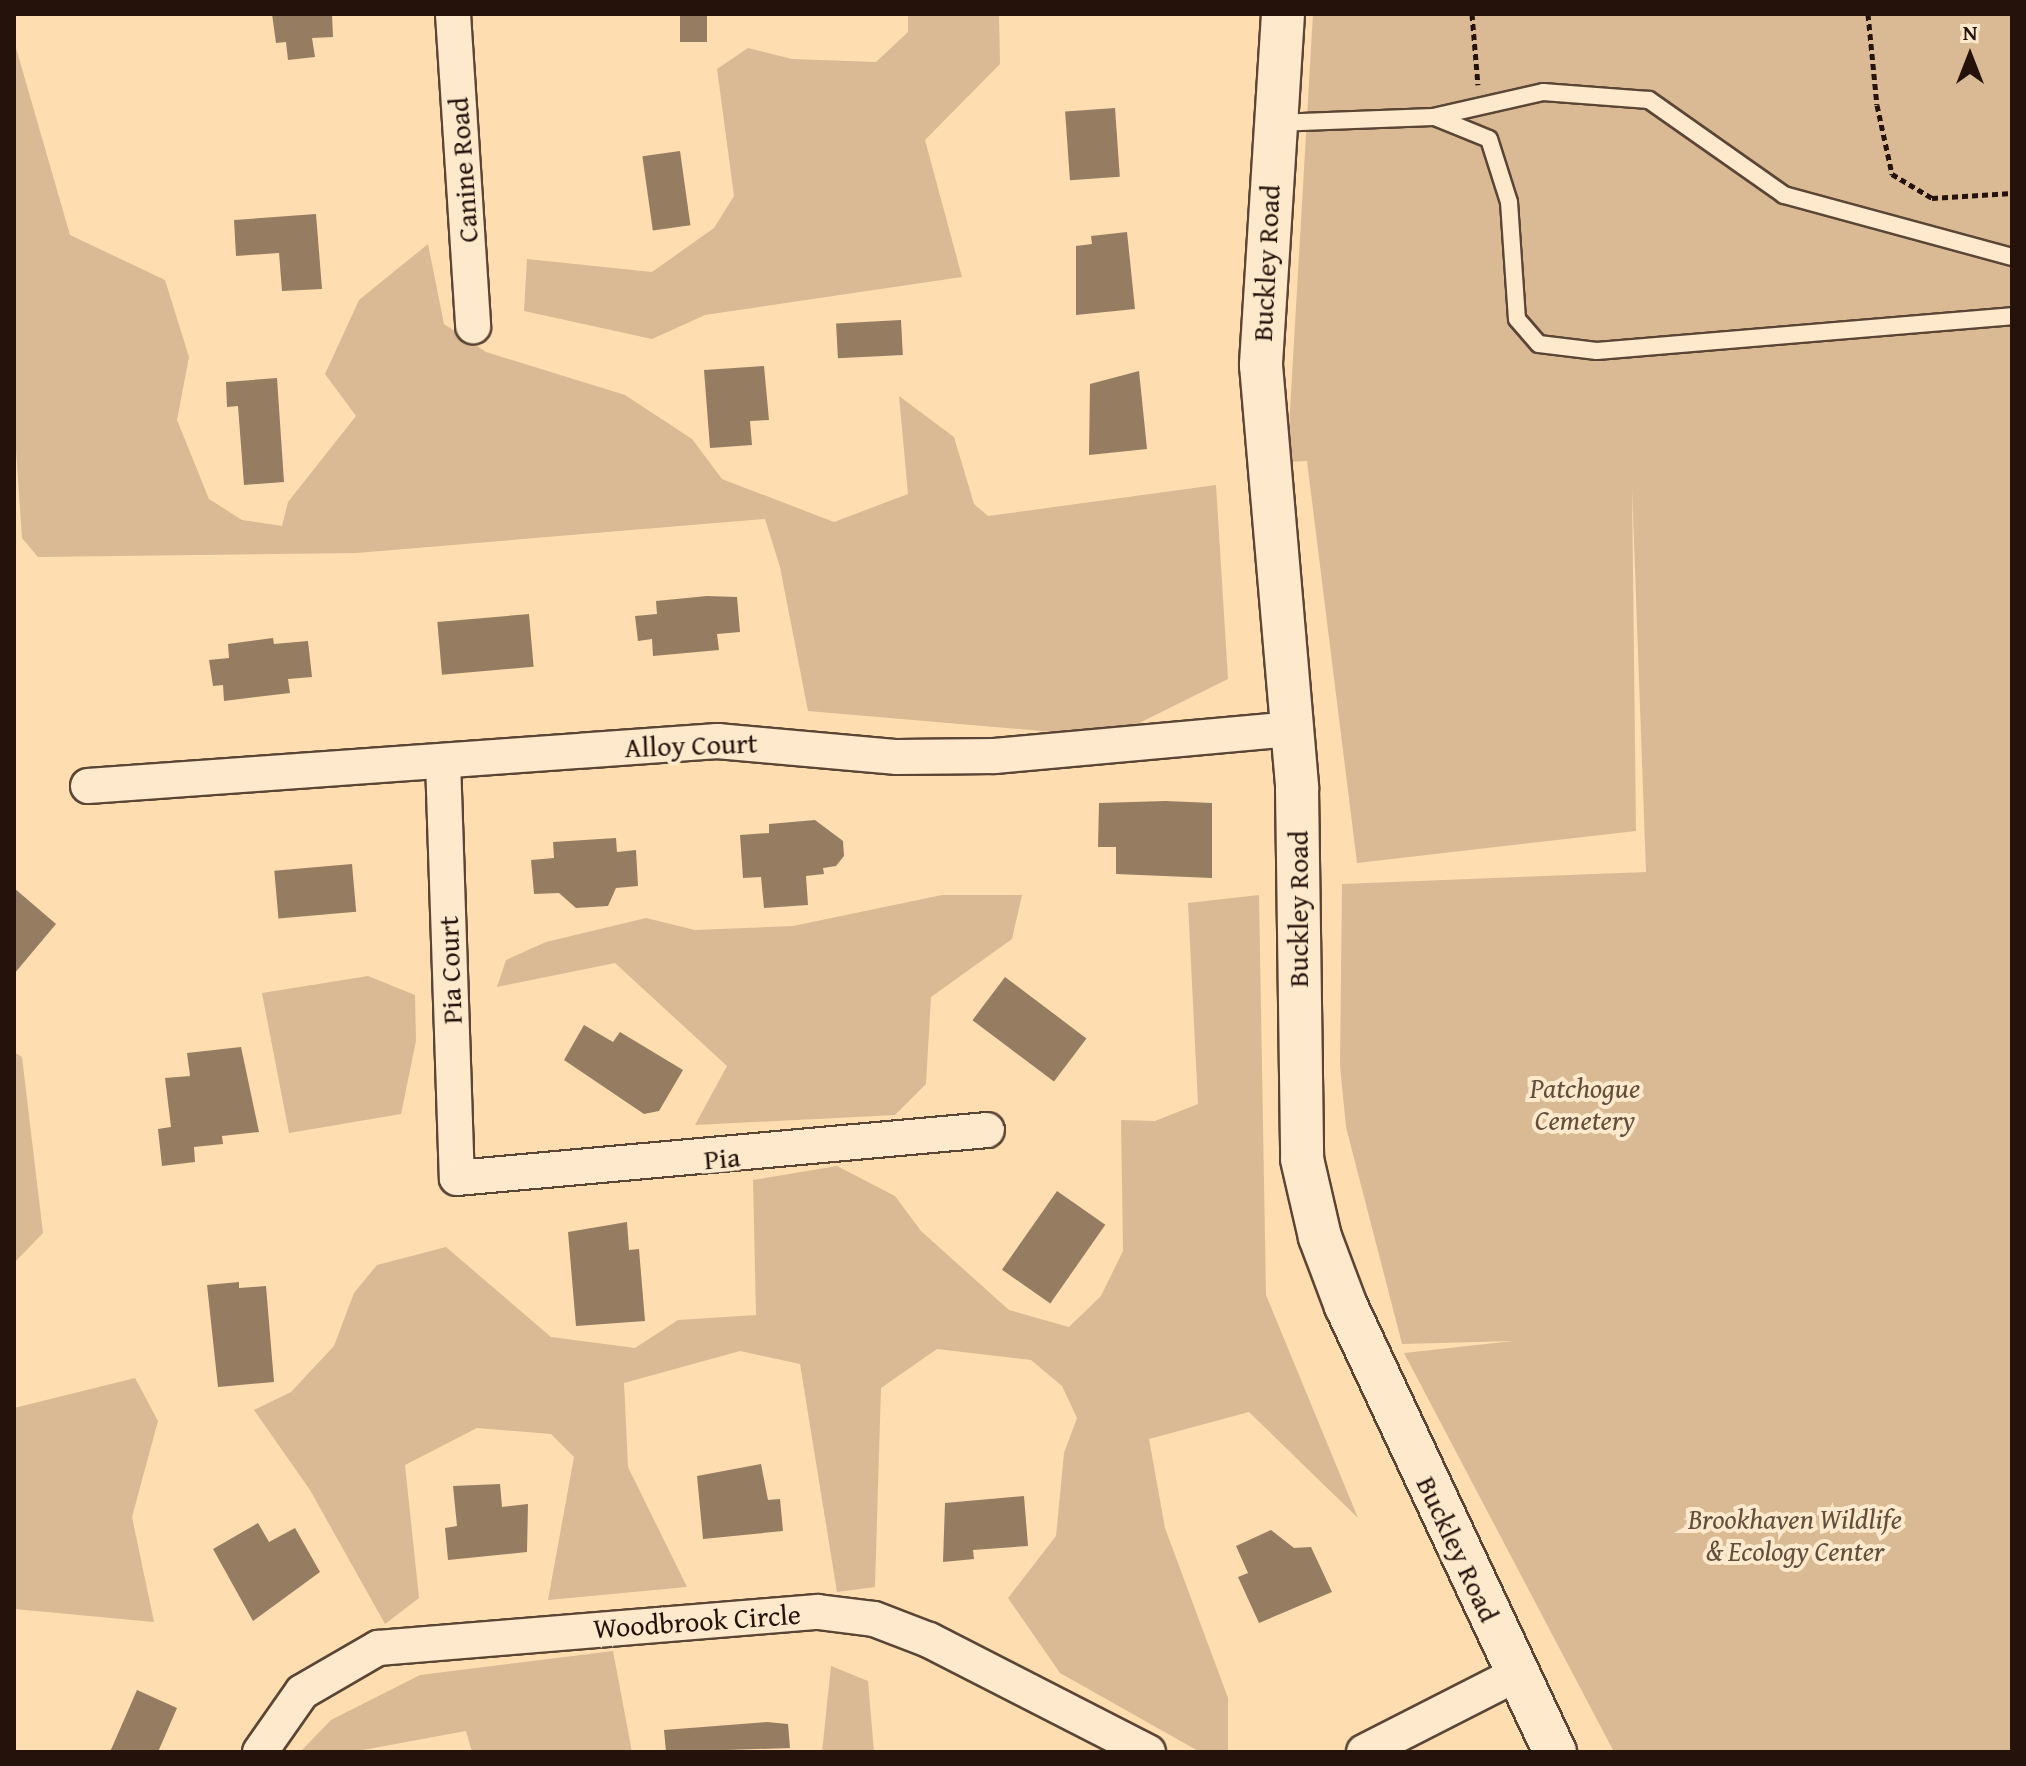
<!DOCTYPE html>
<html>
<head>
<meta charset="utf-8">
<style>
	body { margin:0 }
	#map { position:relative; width:2026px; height:1766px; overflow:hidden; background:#feddb0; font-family:"Gentium Book Plus",serif }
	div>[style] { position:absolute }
	.green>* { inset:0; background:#d9ba94 }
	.building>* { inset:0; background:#967c61; transform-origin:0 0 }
	.path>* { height:5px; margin-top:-2.5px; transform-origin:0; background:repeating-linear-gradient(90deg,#25120b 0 6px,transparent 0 10px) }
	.roads { filter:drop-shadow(2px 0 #5b4534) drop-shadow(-2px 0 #5b4534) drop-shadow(0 2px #5b4534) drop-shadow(0 -2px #5b4534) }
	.service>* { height:16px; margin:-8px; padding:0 8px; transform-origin:8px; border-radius:8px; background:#fee9cc }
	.minor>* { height:34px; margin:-17px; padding:0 17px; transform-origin:17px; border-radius:17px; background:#fee9cc }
	.tertiary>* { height:42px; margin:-21px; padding:0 21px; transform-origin:21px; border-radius:21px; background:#fee9cc }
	span { translate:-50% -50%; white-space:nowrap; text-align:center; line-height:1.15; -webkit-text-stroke:8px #fee9cc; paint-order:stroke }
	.street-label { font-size:28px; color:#25120b }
	.park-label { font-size:28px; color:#644d3b; font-style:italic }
	.frame { position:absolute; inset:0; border:16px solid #25120b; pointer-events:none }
	.north { position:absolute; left:1930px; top:16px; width:80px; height:80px; -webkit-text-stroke:6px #fee9cc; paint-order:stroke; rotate:0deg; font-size:22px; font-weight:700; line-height:32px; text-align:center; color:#25120b }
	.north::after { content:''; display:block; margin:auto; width:28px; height:36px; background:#25120b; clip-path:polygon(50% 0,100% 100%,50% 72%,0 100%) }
</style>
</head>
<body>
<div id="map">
	<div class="green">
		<i style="clip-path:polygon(908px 14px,999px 14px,1000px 64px,925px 140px,962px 277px,705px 315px,652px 339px,524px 311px,527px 259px,652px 272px,714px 228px,734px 196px,717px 69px,748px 48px,792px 59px,876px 62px,908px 32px)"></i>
		<i style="clip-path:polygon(1313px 14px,2012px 14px,2012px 1752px,1614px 1752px,1404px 1353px,1513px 1341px,1402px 1344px,1346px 1127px,1340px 1066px,1342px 884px,1646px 872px,1632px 487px,1636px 831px,1357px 863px,1307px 461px,1287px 462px)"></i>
		<i style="clip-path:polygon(14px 41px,70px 235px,165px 280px,189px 357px,177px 420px,209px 499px,242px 520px,282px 526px,288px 502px,356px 416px,325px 374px,359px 300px,428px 244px,444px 324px,486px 352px,625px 395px,692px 439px,722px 479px,834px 522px,908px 494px,899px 396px,954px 437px,974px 504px,988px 516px,1216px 485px,1228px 679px,1111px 737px,808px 711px,780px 567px,765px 519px,356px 553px,38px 557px,22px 538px,14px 421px)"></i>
		<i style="clip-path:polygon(942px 895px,1022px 895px,1012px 939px,931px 997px,926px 1084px,895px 1115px,695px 1125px,727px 1066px,615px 963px,497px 987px,506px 960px,546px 942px,646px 918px,695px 930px,793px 926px)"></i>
		<i style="clip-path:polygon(1259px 895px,1266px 1295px,1358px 1518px,1249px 1412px,1149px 1439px,1165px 1528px,1228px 1698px,1228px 1752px,1200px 1752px,1060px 1673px,1008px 1598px,1056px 1536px,1064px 1453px,1077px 1418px,1062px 1386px,1031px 1360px,937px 1349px,881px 1388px,875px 1587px,837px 1592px,800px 1364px,740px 1351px,624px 1383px,628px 1467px,687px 1587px,548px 1600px,574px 1457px,551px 1434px,477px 1428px,405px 1465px,419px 1598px,385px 1624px,310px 1490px,254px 1410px,291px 1392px,334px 1346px,354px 1293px,377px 1265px,446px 1247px,551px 1337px,635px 1348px,678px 1320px,756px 1315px,753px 1180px,837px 1166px,895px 1196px,921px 1231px,1009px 1310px,1069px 1327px,1101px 1296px,1123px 1251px,1121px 1120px,1155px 1121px,1198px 1104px,1188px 903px)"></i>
		<i style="clip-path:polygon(368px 976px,415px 995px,416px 1041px,401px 1114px,289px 1133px,262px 993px)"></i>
		<i style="clip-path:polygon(14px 1052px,22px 1057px,43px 1233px,14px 1263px)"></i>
		<i style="clip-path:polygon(135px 1378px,158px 1421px,132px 1517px,154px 1622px,14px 1609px,14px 1408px)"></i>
		<i style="clip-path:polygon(613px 1651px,632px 1752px,472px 1752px,466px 1731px,352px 1752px,300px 1752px,331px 1720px,420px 1675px)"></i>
		<i style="clip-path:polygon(831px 1666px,868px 1681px,874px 1752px,822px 1752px)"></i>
	</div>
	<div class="building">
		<i style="clip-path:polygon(272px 14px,332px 14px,333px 37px,312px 38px,315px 57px,288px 60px,286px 42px,276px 43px)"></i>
		<i style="left:680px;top:14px;width:27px;height:28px"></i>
		<i style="left:1115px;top:108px;width:69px;height:50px;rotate:86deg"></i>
		<i style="left:680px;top:151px;width:75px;height:38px;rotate:82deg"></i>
		<i style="clip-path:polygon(316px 214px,322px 289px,282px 291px,279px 253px,236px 256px,234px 220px)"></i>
		<i style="clip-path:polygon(1127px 232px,1135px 309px,1076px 315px,1076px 246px,1092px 244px,1091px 236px)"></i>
		<i style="left:901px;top:320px;width:35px;height:65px;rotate:87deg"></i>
		<i style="clip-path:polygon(764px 366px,769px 420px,750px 421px,752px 445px,710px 448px,704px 370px)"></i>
		<i style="clip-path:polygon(1139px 371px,1147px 449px,1089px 455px,1090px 384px)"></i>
		<i style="clip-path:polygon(277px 378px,284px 482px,244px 485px,238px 406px,227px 407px,226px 382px)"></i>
		<i style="clip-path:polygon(707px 596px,737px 597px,740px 632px,717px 634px,719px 650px,653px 656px,652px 639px,638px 641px,635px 616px,657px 614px,656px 601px)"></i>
		<i style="left:529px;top:614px;width:53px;height:92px;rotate:85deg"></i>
		<i style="clip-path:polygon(273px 638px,274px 644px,308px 641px,312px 677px,288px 679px,290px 693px,224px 701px,223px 685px,213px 686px,209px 660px,229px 658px,228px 644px)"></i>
		<i style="clip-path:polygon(1166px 801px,1212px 803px,1212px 878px,1116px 874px,1116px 847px,1098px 847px,1099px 803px)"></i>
		<i style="clip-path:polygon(815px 820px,843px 841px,844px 856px,836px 866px,823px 868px,824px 874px,806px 876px,808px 905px,764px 908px,761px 877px,743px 878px,740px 835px,769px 833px,769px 824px)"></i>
		<i style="clip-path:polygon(616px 838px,617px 852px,636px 850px,638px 886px,616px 888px,608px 906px,576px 908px,559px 893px,534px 894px,531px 860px,554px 858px,553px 842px)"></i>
		<i style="left:352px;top:864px;width:48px;height:78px;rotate:85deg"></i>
		<i style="clip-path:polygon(14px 888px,56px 924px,14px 974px)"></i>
		<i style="left:1005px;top:977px;width:102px;height:54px;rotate:37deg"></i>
		<i style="clip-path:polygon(584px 1025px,613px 1042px,620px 1032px,683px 1070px,659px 1111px,644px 1114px,564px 1060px)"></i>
		<i style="clip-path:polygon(241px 1047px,259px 1132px,222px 1136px,223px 1144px,194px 1147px,195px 1162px,162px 1166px,158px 1129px,171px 1127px,165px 1078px,190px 1076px,187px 1053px)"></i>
		<i style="left:1057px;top:1191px;width:59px;height:96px;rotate:35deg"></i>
		<i style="clip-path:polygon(627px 1222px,629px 1250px,639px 1249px,645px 1321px,576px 1326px,568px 1232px)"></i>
		<i style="clip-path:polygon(239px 1282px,239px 1288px,266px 1286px,274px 1382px,218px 1387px,207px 1285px)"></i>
		<i style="clip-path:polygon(761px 1464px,768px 1500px,780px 1499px,783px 1531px,703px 1539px,697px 1476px)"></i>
		<i style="clip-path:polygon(500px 1484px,502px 1507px,528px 1504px,527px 1552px,448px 1560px,445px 1528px,457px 1526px,453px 1486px)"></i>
		<i style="clip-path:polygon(1024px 1496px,1028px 1546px,973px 1550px,974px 1559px,943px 1562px,945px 1503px)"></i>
		<i style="clip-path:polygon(258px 1523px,269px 1542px,295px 1528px,320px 1572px,253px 1621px,213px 1549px)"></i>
		<i style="clip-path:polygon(1271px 1530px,1294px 1548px,1311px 1547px,1332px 1592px,1259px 1623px,1238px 1577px,1248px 1573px,1236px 1546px)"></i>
		<i style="clip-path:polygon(137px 1690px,177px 1708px,158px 1752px,110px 1752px)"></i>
		<i style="clip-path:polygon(767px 1722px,788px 1724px,790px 1748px,666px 1752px,664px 1730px)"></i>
	</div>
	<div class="path">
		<i style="left:1472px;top:14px;width:71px;rotate:85.2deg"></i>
		<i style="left:1868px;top:14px;width:91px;rotate:84.4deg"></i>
		<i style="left:1877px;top:105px;width:71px;rotate:77.7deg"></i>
		<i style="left:1892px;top:174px;width:47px;rotate:31deg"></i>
		<i style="left:1932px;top:198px;width:80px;rotate:-3.6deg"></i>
	</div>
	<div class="roads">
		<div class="service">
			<i style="left:1435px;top:117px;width:58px;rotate:22.2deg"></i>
			<i style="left:1489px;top:139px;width:66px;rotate:72.4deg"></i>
			<i style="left:1509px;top:202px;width:117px;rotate:86.1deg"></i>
			<i style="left:1517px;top:319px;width:33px;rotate:49deg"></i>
			<i style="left:1539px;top:344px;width:58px;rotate:6.9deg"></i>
			<i style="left:1597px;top:351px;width:416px;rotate:-4.8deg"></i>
			<i style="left:1275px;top:123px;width:158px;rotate:-2.2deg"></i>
			<i style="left:1433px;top:117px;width:113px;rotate:-12.8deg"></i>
			<i style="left:1543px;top:92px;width:106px;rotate:4.3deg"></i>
			<i style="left:1649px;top:100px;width:165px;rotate:35.1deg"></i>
			<i style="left:1784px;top:195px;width:236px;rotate:15.2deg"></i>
		</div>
		<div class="minor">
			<i style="left:453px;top:14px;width:313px;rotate:86.3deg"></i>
			<i style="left:443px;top:761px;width:417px;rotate:88.1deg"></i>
			<i style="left:457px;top:1178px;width:532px;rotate:-5.17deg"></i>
			<i style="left:88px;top:786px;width:631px;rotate:-4.09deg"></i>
			<i style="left:717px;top:741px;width:181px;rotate:5.1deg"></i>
			<i style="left:897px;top:757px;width:98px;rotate:-0.6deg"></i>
			<i style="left:995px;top:756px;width:299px;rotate:-5.2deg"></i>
			<i style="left:260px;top:1752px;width:73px;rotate:-55deg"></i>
			<i style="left:302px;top:1692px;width:88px;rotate:-30.1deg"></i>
			<i style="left:378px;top:1648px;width:441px;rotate:-4.7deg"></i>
			<i style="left:818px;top:1612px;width:56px;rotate:7.1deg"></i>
			<i style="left:874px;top:1619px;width:59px;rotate:20.9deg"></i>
			<i style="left:929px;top:1640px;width:246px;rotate:27.1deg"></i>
			<i style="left:1364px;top:1752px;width:172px;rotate:-27deg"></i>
		</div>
		<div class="tertiary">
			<i style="left:1283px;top:14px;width:352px;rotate:93.6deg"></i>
			<i style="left:1261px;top:365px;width:425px;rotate:85.1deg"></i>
			<i style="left:1297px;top:788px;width:371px;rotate:89.2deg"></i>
			<i style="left:1302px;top:1159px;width:80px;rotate:77deg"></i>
			<i style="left:1320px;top:1237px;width:74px;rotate:69.4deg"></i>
			<i style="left:1346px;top:1306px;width:493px;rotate:64.9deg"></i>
		</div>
	</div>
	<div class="street-label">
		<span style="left:463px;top:170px;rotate:-94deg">Canine Road</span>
		<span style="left:1266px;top:263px;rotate:-87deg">Buckley Road</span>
		<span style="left:691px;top:745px;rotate:-2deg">Alloy Court</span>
		<span style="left:1298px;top:909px;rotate:-90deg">Buckley Road</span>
		<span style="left:450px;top:970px;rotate:-92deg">Pia Court</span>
		<span style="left:722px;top:1158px;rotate:-5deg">Pia</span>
		<span style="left:1458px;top:1549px;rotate:65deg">Buckley Road</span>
		<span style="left:697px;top:1621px;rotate:-4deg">Woodbrook Circle</span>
	</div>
	<div class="park-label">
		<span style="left:1585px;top:1104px">Patchogue<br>Cemetery</span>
		<span style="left:1795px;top:1535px">Brookhaven Wildlife<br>&amp; Ecology Center</span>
	</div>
	<div class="frame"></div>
	<div class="north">N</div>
</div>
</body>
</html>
